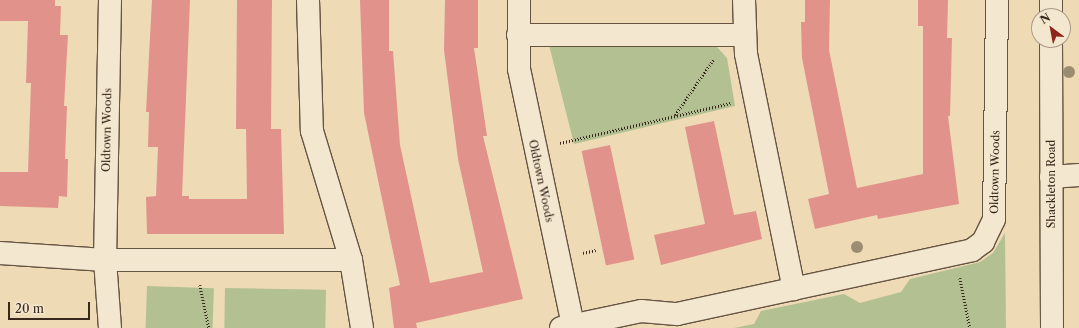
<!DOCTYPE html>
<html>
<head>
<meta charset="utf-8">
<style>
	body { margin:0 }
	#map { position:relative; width:1079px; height:328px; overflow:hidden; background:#eedab5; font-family:"Libre Caslon Text",serif }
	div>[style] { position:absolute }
	.green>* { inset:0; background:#b3c192; transform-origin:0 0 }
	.building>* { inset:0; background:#e1938b; transform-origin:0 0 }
	.path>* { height:2.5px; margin-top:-1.25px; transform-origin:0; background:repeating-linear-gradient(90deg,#38271d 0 1px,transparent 0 3px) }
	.roads { filter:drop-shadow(1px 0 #665443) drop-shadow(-1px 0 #665443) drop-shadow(0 1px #665443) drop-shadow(0 -1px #665443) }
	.minor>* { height:22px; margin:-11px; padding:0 11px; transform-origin:11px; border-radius:11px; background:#f4e7cf }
	.trees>* { width:12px; height:12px; margin:-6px; border-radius:50%; background:#9b8d71 }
	span { translate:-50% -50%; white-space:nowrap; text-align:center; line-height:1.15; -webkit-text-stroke:3.5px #f4e7cf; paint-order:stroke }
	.street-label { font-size:11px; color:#38271d }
	.north { position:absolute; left:1031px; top:8px; width:40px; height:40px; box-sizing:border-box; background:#f4e7cf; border:1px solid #a99a88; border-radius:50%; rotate:328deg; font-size:11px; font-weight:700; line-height:16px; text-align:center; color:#38271d }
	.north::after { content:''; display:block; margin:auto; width:14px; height:18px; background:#8f2418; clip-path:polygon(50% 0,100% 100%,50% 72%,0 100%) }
	.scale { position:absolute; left:8px; top:302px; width:82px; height:18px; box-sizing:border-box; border:2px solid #38271d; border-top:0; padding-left:5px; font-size:12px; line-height:14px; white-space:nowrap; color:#38271d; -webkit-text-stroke:3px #f4e7cf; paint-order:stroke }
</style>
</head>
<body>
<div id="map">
	<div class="green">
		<i style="clip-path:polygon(705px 44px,716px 46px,727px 58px,735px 106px,574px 144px,549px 45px)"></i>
		<i style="clip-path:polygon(1005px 233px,1006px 328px,734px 328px,754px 324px,761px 311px,844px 294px,860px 303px,901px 292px,910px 279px,980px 262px,993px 253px)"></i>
		<i style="left:147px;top:286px;width:67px;height:42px;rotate:2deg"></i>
		<i style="left:225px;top:288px;width:101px;height:40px;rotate:1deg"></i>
	</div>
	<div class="building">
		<i style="clip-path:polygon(0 0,55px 0,55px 6px,61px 6px,60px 35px,68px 35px,64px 106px,67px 106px,65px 159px,68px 159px,67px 197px,59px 196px,58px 208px,0 206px,0 172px,28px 172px,31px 83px,26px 83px,28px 21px,0 21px)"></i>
		<i style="clip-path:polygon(152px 0,190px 0,182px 196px,189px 196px,189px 199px,247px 199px,246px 129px,236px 129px,237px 0,272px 0,271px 129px,281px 129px,284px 234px,147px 234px,146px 197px,156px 196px,158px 147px,148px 147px,149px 112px,146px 112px)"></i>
		<i style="clip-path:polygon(360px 0,389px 0,389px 51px,393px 51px,400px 145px,430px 283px,483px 272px,458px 159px,444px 50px,445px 0,478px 0,478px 48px,474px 48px,487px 136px,483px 136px,523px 299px,416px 323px,417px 328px,394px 328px,389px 288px,400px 285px,364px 113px)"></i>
		<i style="clip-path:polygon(805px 0,830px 0,829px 50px,857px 188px,923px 174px,923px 26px,918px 26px,918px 0,948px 0,947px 38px,952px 38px,950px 116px,948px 116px,959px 204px,878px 219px,877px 215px,815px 229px,808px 199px,829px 194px,802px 58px,801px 22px,805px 22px)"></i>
		<i style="clip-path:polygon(714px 121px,734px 215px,756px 211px,762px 239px,661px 265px,654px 235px,705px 224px,685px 127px)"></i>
		<i style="left:610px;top:145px;width:117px;height:29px;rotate:78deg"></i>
	</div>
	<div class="path">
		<i style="left:675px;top:115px;width:67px;rotate:-55.4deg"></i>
		<i style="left:560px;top:143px;width:175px;rotate:-13.2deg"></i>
		<i style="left:583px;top:253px;width:13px;rotate:-13deg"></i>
		<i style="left:960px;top:278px;width:51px;rotate:78.7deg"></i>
		<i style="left:200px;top:285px;width:44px;rotate:78.2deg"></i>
	</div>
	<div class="roads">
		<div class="minor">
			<i style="left:110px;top:0;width:260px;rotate:91.1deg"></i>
			<i style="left:105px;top:260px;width:68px;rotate:85.8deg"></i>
			<i style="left:308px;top:0;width:131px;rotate:88.3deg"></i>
			<i style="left:312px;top:131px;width:135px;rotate:73.2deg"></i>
			<i style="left:351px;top:260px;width:69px;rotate:80.8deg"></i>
			<i style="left:519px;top:0;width:69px;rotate:90deg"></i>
			<i style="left:519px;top:69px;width:262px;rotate:78.1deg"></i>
			<i style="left:744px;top:0;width:54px;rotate:87.9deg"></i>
			<i style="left:746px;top:54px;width:240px;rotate:78.5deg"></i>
			<i style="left:1051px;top:16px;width:16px;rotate:-90deg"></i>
			<i style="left:518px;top:35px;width:225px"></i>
			<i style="left:1051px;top:40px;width:288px;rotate:89.8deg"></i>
			<i style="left:1051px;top:177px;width:28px;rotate:-4deg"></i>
			<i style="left:0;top:253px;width:105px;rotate:3.8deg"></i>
			<i style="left:105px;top:260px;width:246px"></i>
			<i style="left:561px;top:328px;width:82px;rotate:-12deg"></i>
			<i style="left:641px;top:311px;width:36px;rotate:5deg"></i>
			<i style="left:677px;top:314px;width:302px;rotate:-12.2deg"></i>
			<i style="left:972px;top:250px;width:14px;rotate:-36deg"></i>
			<i style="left:983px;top:242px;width:25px;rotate:-64deg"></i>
			<i style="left:994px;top:219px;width:219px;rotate:-89.2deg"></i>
		</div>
	</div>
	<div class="trees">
		<i style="left:1069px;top:72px"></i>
		<i style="left:857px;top:247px"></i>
	</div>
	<div class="street-label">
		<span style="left:107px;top:130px;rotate:-89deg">Oldtown Woods</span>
		<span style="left:995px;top:172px;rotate:-89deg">Oldtown Woods</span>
		<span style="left:541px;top:181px;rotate:78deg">Oldtown Woods</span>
		<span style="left:1051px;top:184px;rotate:-90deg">Shackleton Road</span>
	</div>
	<div class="north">N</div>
	<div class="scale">20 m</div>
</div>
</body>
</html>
